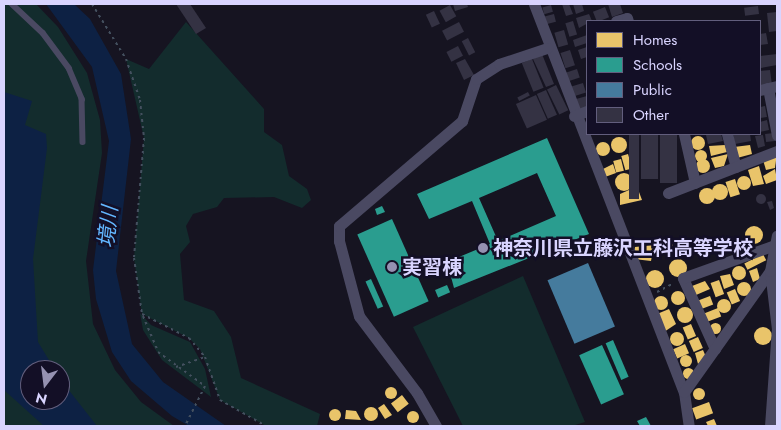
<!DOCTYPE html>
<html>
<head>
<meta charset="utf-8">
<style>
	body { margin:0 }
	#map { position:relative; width:781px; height:430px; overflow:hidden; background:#161421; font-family:Jost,"Noto Sans JP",sans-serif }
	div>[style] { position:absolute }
	.green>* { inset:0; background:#132c2d }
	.water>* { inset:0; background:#0d2144 }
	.homes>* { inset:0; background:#e9c46a; transform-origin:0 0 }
	.round { border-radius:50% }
	.schools>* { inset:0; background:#2a9d8f; transform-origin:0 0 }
	.public>* { inset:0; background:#457b9d; transform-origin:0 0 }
	.building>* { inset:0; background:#343243; transform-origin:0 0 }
	.path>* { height:2px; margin-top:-1px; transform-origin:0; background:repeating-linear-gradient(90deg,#44505f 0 2.5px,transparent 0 6.5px) }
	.service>* { height:5.5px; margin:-2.75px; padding:0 2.75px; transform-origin:2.75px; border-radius:2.75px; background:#4a4962 }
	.minor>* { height:11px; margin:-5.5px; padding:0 5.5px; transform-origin:5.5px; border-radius:5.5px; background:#4a4962 }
	.dots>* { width:14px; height:14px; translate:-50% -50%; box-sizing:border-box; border:2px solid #130f26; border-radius:50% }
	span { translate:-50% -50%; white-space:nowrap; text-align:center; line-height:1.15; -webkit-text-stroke:5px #130f26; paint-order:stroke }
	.poi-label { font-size:20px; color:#d9d4ff; font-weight:700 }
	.left { translate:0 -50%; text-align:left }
	.water-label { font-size:21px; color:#62b6ff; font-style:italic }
	.frame { position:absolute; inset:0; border:5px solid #d9d4ff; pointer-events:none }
	.legend { position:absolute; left:586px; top:20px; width:175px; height:115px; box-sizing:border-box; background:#130f26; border:1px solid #625e7d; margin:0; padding:6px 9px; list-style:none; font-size:15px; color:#d9d4ff }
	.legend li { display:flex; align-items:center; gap:10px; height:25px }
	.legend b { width:25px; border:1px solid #625e7d }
	.north { position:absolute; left:20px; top:360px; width:50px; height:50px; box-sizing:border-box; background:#130f26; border:1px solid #625e7d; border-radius:50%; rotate:195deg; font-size:14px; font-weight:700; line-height:20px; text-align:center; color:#d9d4ff }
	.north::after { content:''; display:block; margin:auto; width:18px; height:22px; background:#9591b1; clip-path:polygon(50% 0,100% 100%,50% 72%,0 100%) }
</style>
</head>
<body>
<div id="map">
	<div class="green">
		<i style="clip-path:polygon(evenodd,4px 4px,36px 4px,58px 27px,87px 73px,100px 120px,102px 153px,86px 261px,93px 324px,115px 370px,141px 402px,174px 426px,4px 426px,4px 4px,30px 370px,60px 370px,60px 400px,30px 400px,30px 370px)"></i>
		<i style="clip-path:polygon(186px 22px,264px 109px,264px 132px,282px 145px,289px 176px,307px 189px,311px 200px,302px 208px,274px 197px,224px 198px,217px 207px,193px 214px,186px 226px,190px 242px,180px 254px,184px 300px,214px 311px,231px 337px,241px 378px,320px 414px,317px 426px,266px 426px,220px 400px,200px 349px,189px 338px,142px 314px,134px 258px,144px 138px,126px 59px,149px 69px)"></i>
		<i style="clip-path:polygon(523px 276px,585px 422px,572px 426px,463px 426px,413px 327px)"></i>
		<i style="clip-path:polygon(140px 313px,151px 325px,190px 342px,205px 369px,211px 397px,162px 360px,143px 330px)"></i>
	</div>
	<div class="water">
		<i style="clip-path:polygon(46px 4px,74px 4px,90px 19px,121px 74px,131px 139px,116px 271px,132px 344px,163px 382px,226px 426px,189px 426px,172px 416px,131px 381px,112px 352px,96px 299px,93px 270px,109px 141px,92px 67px)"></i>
		<i style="clip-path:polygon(4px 92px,32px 101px,25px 125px,46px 134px,47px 148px,33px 259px,38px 342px,55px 370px,30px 370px,30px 400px,60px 400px,60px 379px,97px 426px,44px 426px,4px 390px)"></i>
	</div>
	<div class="homes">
		<i class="round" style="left:691px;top:136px;width:14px;height:14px"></i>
		<i class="round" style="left:611px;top:137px;width:16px;height:16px"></i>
		<i class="round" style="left:596px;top:142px;width:14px;height:14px"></i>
		<i style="clip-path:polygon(725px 145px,727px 152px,711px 156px,709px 146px)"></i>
		<i style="clip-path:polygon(750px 145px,752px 154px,737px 158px,734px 147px)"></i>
		<i class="round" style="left:695px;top:150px;width:12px;height:12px"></i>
		<i style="clip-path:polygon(777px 153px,775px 168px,766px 170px,763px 160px)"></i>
		<i style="left:628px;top:154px;width:15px;height:7px;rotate:74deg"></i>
		<i style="clip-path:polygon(728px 154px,724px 166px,715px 168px,711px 158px)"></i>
		<i class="round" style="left:696px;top:159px;width:14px;height:14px"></i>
		<i style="left:621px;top:159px;width:12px;height:8px;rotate:76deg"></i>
		<i style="clip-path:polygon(613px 164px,616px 173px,605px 177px,603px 169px)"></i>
		<i style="clip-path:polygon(759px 166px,764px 184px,753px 186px,748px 170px)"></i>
		<i style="clip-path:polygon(775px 169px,777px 180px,766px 184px,763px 176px)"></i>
		<i class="round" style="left:615px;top:173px;width:18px;height:18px"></i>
		<i class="round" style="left:737px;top:176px;width:14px;height:14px"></i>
		<i style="left:735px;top:179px;width:16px;height:10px;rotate:72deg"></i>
		<i class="round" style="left:712px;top:184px;width:16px;height:16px"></i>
		<i class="round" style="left:699px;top:188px;width:16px;height:16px"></i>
		<i style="clip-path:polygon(629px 190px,639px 192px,642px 200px,620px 205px,620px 194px)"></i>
		<i class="round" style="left:745px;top:226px;width:18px;height:18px"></i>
		<i class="round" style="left:657px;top:239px;width:16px;height:16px"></i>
		<i style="clip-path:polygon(654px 245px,651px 261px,634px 259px,635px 247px)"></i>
		<i style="left:763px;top:254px;width:7px;height:21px;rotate:63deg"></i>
		<i class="round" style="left:669px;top:259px;width:18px;height:18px"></i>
		<i class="round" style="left:732px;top:266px;width:14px;height:14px"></i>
		<i style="clip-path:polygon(757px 268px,760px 279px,753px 282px,749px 271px)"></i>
		<i class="round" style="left:646px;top:270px;width:18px;height:18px"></i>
		<i style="clip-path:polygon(730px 274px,734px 285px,724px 289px,720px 276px)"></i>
		<i style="left:719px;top:280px;width:15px;height:9px;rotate:70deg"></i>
		<i style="clip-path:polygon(705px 281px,710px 289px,696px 295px,692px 286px)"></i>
		<i class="round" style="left:737px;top:282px;width:14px;height:14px"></i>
		<i style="left:735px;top:289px;width:13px;height:9px;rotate:67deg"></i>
		<i class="round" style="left:671px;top:291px;width:14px;height:14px"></i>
		<i style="left:710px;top:296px;width:9px;height:14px;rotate:69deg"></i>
		<i class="round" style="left:654px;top:296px;width:14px;height:14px"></i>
		<i class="round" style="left:717px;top:299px;width:14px;height:14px"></i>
		<i class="round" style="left:677px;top:307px;width:16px;height:16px"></i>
		<i style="left:718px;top:308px;width:9px;height:15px;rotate:69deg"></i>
		<i style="clip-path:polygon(669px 309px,676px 324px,664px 332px,657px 314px)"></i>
		<i class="round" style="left:709.5px;top:322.5px;width:11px;height:11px"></i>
		<i style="left:691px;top:324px;width:13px;height:9px;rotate:67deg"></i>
		<i class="round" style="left:754px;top:327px;width:18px;height:18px"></i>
		<i class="round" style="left:670px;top:332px;width:14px;height:14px"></i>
		<i style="left:698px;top:337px;width:12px;height:10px;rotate:66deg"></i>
		<i style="left:685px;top:344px;width:10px;height:13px;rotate:66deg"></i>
		<i style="clip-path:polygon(703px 350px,706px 357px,698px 364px,695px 353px)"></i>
		<i class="round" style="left:680px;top:355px;width:12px;height:12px"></i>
		<i class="round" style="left:682.5px;top:367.5px;width:11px;height:11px"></i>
		<i class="round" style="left:385px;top:387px;width:12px;height:12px"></i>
		<i class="round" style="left:693px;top:388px;width:12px;height:12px"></i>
		<i style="left:402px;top:395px;width:11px;height:14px;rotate:52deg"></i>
		<i style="left:709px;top:402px;width:12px;height:18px;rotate:70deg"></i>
		<i style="clip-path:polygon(384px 404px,392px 415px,385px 419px,378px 408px)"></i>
		<i class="round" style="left:364px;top:407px;width:14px;height:14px"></i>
		<i class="round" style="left:329px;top:409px;width:12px;height:12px"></i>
		<i style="clip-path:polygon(346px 410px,356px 411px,361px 420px,345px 419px)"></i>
		<i class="round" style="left:407px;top:411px;width:12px;height:12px"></i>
		<i style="clip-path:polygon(714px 419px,717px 426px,708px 426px,706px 422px)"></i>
	</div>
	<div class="schools">
		<i style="clip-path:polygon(evenodd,547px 138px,589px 234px,454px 288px,447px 262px,490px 244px,472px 201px,429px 219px,417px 194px,547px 138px,537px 173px,556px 216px,498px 241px,479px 198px,537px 173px)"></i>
		<i style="clip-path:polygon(382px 206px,385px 212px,377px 215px,375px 209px)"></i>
		<i style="left:392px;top:219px;width:90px;height:38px;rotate:66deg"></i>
		<i style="left:371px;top:279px;width:30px;height:6px;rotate:66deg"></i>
		<i style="left:447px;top:285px;width:8px;height:13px;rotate:67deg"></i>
		<i style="left:613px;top:340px;width:40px;height:8px;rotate:67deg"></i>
		<i style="left:602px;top:345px;width:54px;height:25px;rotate:66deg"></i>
		<i style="clip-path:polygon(646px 417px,651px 426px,640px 426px,637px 421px)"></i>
	</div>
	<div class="public">
		<i style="left:588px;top:263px;width:69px;height:44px;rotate:67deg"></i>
	</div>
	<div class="building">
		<i style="clip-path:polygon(176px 4px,190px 4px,206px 28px,196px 34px)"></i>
		<i style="clip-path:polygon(453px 4px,467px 4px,468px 7px,455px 11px)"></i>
		<i style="clip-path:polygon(562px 4px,569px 4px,573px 14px,566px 16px)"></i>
		<i style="clip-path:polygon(573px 4px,582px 4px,584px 11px,576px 14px)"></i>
		<i style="clip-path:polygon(608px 4px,620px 4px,623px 13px,612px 17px)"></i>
		<i style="left:450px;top:5px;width:13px;height:12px;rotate:61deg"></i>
		<i style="left:551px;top:5px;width:7px;height:9px;rotate:74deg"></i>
		<i style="left:758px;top:6px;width:8px;height:14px;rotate:83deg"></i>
		<i style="left:605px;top:7px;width:11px;height:13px;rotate:68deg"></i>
		<i style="left:434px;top:11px;width:14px;height:9px;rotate:65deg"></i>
		<i style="clip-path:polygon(777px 12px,777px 31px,769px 32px,767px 13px)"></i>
		<i style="left:554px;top:14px;width:8px;height:14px;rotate:76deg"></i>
		<i style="clip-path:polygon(589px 14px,592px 21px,579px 28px,576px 18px)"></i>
		<i style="left:573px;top:21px;width:14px;height:8px;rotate:73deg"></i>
		<i style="left:459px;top:22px;width:11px;height:19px;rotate:63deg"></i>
		<i style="left:564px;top:30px;width:15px;height:10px;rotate:74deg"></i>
		<i style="clip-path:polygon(766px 33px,768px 44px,760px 45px,760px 34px)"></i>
		<i style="clip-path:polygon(587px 35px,587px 43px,575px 47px,573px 40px)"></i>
		<i style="left:468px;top:38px;width:16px;height:7px;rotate:63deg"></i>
		<i style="left:458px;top:46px;width:11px;height:13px;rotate:63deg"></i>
		<i style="clip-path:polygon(587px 47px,587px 57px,581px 59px,578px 50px)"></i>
		<i style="left:570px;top:50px;width:16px;height:10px;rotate:72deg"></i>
		<i style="clip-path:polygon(542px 54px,554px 84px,546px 87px,533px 59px)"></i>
		<i style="clip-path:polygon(777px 54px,777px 65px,761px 68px,760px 56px)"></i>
		<i style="clip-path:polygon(465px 59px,474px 75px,464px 80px,456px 63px)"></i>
		<i style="left:532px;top:59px;width:31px;height:11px;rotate:68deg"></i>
		<i style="left:577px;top:69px;width:9px;height:16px;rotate:72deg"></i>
		<i style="clip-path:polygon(770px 70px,772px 85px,760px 86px,760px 71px)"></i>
		<i style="left:583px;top:83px;width:10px;height:14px;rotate:73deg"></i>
		<i style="left:556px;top:85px;width:28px;height:10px;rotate:64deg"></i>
		<i style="left:546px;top:90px;width:27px;height:10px;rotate:66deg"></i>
		<i style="left:528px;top:92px;width:4px;height:12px;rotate:63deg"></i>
		<i style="left:536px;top:95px;width:27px;height:22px;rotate:66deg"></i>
		<i style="clip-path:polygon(587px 96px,587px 107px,580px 109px,576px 99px)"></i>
		<i style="clip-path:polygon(765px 106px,767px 117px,760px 118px,760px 107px)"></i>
		<i style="clip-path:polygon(767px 120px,769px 130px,760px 132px,760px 122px)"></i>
		<i style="left:774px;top:133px;width:8px;height:9px;rotate:83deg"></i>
		<i style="left:629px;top:134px;width:10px;height:65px"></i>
		<i style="left:641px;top:134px;width:17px;height:45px"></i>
		<i style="left:660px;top:134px;width:17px;height:49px"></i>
		<i style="clip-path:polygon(721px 134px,723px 141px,708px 144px,706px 135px)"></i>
		<i style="clip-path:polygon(733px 134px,750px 134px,751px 141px,735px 144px)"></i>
		<i style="clip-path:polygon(763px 135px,765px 146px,758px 148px,755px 136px)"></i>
		<i class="round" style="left:756px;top:194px;width:10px;height:10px"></i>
		<i style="clip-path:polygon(772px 201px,774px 208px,770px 210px,767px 202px)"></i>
	</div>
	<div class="path">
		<i style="left:92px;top:4px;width:65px;rotate:58.3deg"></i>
		<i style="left:126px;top:59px;width:43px;rotate:71.1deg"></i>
		<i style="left:140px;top:100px;width:38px;rotate:84deg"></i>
		<i style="left:144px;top:138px;width:120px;rotate:94.8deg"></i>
		<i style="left:134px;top:258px;width:57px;rotate:81.9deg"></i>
		<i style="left:142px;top:314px;width:53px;rotate:27.1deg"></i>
		<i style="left:189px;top:338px;width:25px;rotate:50deg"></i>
		<i style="left:205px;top:357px;width:46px;rotate:70.8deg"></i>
		<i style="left:220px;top:400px;width:53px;rotate:29.5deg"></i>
		<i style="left:657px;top:292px;width:19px;rotate:-28deg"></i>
		<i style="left:143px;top:316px;width:39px;rotate:67deg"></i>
		<i style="left:158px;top:352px;width:58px;rotate:35.9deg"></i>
		<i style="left:205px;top:386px;width:45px;rotate:116.6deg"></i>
		<i style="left:176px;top:367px;width:31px;rotate:-19deg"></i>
	</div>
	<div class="service">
		<i style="left:12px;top:4px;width:42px;rotate:43.1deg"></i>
		<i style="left:43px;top:33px;width:44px;rotate:53.4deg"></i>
		<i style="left:69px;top:68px;width:34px;rotate:67deg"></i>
		<i style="left:82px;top:99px;width:43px;rotate:88.7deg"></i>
	</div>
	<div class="minor">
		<i style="left:534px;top:4px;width:416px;rotate:68.9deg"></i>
		<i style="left:684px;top:392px;width:34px;rotate:82deg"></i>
		<i style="left:616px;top:21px;width:11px;rotate:-15deg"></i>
		<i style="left:627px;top:18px;width:3px;rotate:72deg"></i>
		<i style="left:768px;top:88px;width:48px;rotate:79.2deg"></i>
		<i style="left:760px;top:90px;width:17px;rotate:-13deg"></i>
		<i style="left:574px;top:116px;width:14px;rotate:-21deg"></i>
		<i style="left:684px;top:134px;width:50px;rotate:77.3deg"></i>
		<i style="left:727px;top:134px;width:34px;rotate:75deg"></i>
		<i style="left:668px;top:193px;width:117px;rotate:-21.1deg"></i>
		<i style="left:715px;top:349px;width:78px;rotate:-114.3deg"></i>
		<i style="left:683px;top:278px;width:95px;rotate:-19.8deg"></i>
		<i style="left:684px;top:392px;width:148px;rotate:-54.6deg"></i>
		<i style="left:436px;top:426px;width:38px;rotate:-120deg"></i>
		<i style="left:417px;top:393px;width:96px;rotate:-127deg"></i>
		<i style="left:359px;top:316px;width:78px;rotate:-104.9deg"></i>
		<i style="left:339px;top:241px;width:15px;rotate:-90deg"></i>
		<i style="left:339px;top:226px;width:162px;rotate:-40.5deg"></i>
		<i style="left:462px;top:121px;width:44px;rotate:-71.6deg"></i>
		<i style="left:476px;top:79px;width:27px;rotate:-33deg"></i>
		<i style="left:499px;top:64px;width:51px;rotate:-18.4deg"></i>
		<i style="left:770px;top:426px;width:97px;rotate:-85.9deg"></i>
		<i style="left:777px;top:329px;width:58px;rotate:-96.9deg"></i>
		<i style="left:770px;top:271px;width:36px;rotate:-79deg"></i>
	</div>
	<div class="dots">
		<i style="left:483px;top:248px;background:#9591b1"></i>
		<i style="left:392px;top:267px;background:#9591b1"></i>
	</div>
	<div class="poi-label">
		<span class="left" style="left:493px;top:248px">神奈川県立藤沢工科高等学校</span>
		<span class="left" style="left:402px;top:267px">実習棟</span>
	</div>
	<div class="water-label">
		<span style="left:108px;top:227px;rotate:-84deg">境川</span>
	</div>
	<div class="frame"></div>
	<ul class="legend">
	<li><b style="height:14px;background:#e9c46a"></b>Homes</li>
	<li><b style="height:14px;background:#2a9d8f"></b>Schools</li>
	<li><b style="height:14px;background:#457b9d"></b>Public</li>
	<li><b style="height:14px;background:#343243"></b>Other</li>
	</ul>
	<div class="north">N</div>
</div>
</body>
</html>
